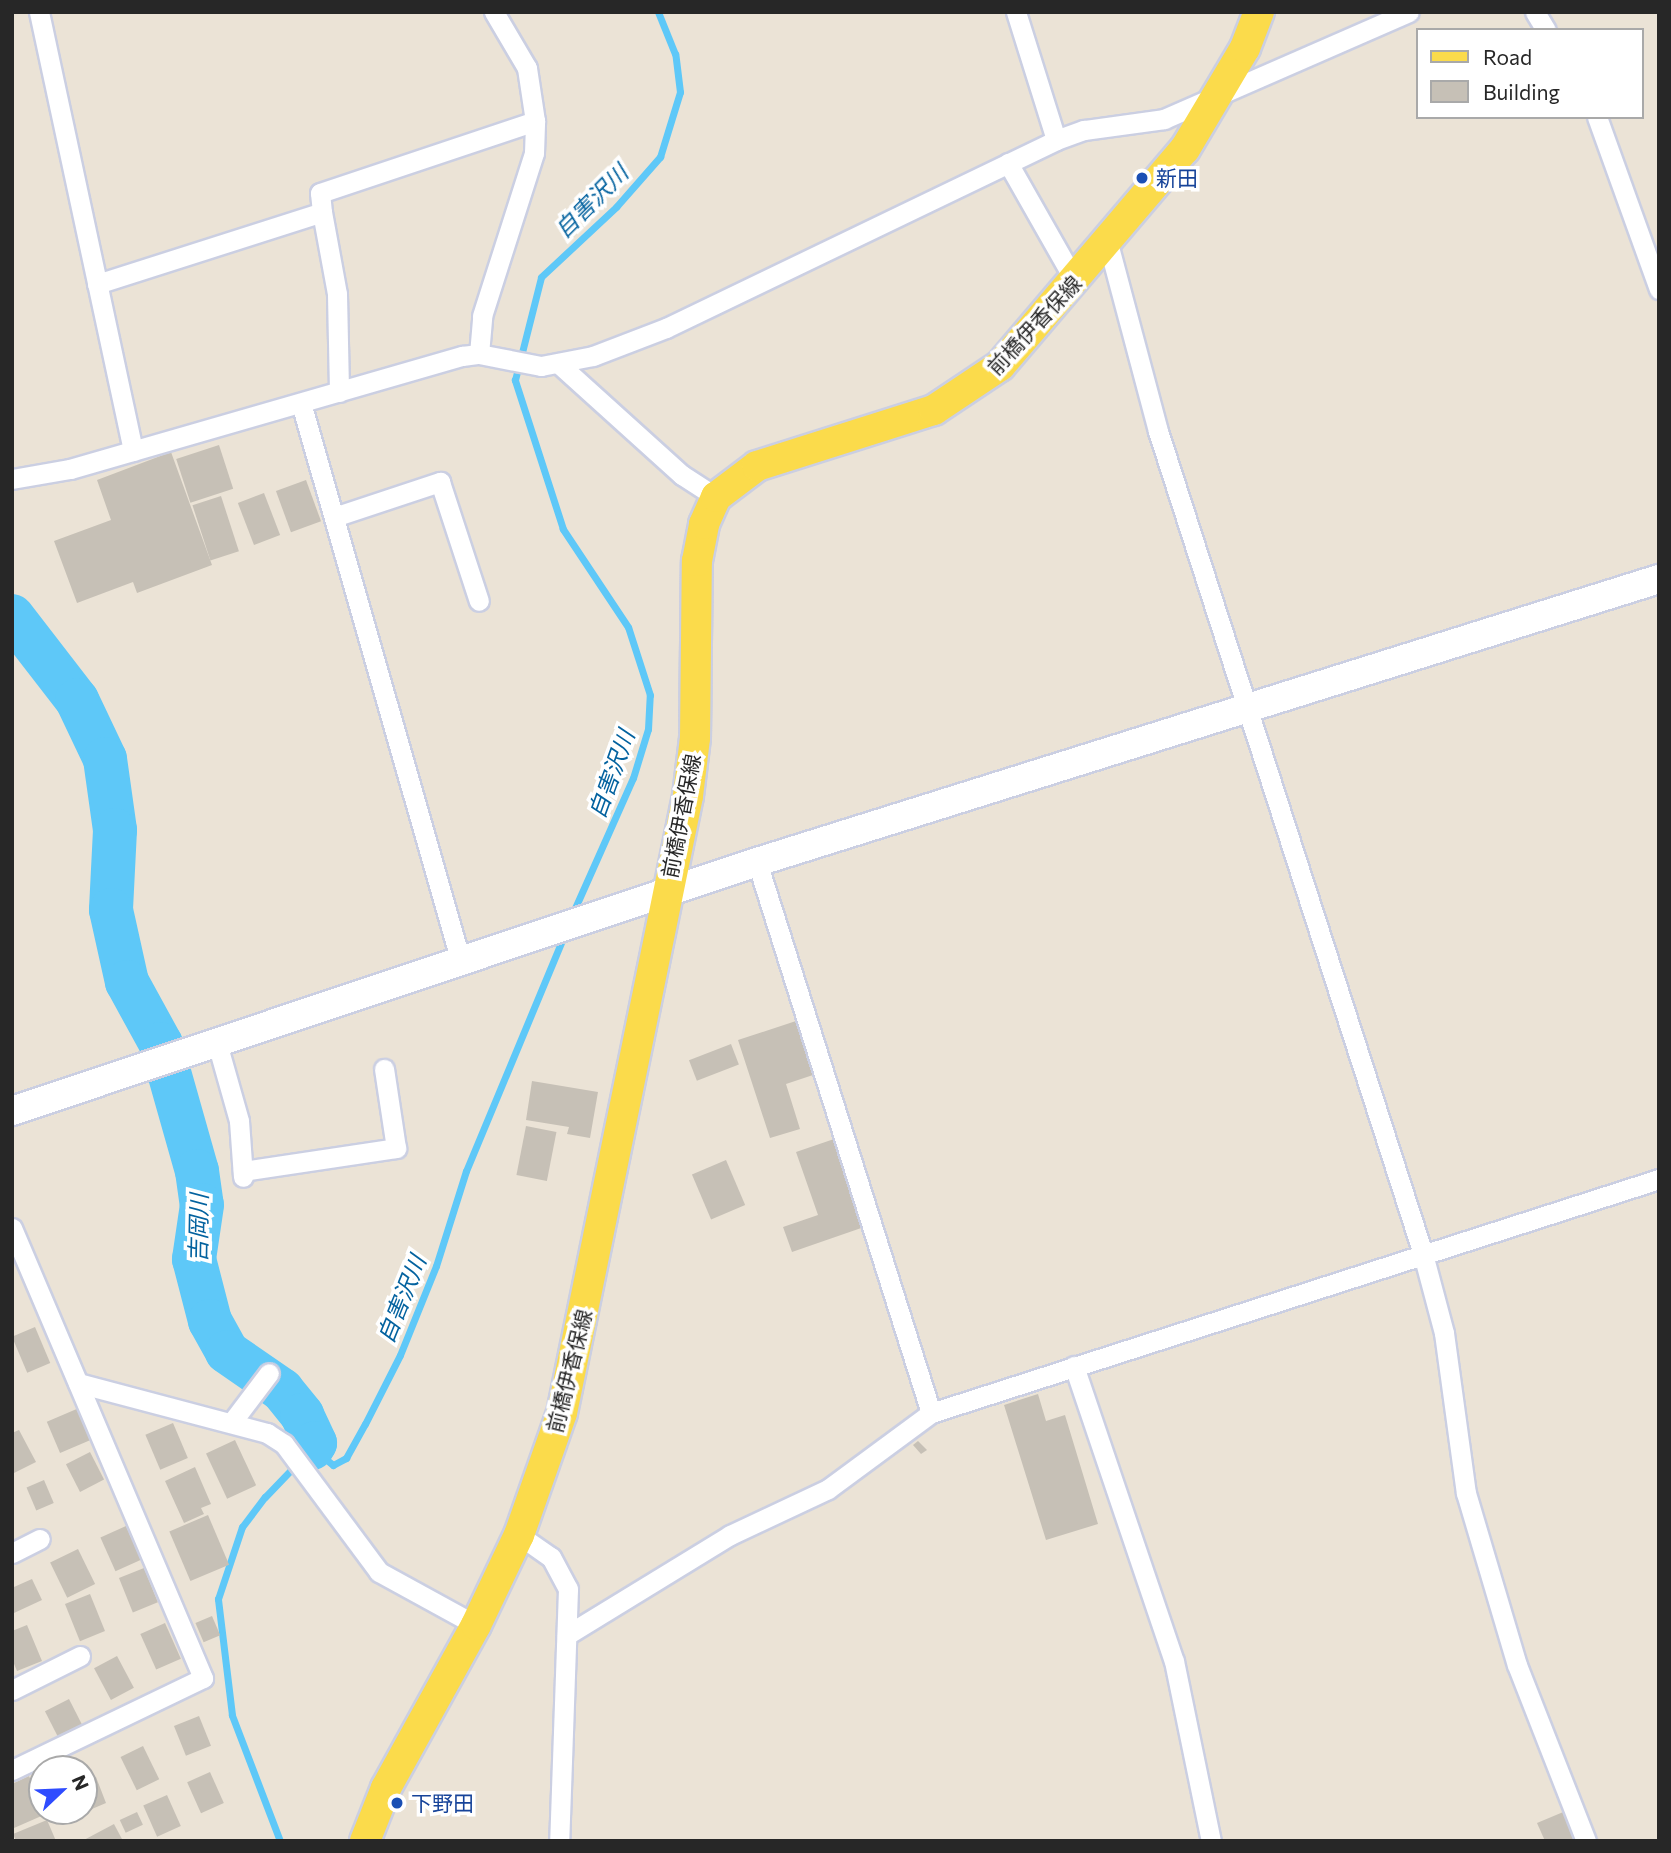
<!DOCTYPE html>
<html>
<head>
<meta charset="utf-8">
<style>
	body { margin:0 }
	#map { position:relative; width:1671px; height:1853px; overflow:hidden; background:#ebe3d6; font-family:Commissioner,"Noto Sans JP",sans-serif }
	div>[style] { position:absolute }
	.stream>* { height:7px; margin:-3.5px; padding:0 3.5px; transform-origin:3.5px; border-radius:3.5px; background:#5ec8f8 }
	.river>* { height:44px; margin:-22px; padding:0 22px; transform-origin:22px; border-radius:22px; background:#5ec8f8 }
	.building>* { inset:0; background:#c6c0b6; transform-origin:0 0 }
	.roads { filter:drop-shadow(2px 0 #cbcfe2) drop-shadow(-2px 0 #cbcfe2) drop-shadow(0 2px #cbcfe2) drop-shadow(0 -2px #cbcfe2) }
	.street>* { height:19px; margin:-9.5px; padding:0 9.5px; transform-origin:9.5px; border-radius:9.5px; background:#fff }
	.secondary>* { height:28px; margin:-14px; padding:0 14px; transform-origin:14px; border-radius:14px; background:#fff }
	.primary>* { height:30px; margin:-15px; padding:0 15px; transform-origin:15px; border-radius:15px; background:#fbdb4b }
	.dots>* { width:19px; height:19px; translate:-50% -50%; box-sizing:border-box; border:4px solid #fff; border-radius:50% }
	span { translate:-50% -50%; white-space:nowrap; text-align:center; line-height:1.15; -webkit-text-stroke:7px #fff; paint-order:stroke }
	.transit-label { font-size:21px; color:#164399 }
	.left { translate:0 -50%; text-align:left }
	.street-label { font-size:21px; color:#272727 }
	.water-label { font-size:23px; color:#03629f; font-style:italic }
	.frame { position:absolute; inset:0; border:14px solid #272727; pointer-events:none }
	.legend { position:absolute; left:1416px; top:28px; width:228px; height:91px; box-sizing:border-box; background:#fff; border:2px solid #a9a9a9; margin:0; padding:9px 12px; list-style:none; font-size:21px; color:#272727 }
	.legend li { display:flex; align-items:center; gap:14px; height:35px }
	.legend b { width:35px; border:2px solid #a9a9a9 }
	.north { position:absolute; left:28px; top:1755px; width:70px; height:70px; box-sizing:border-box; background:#fff; border:2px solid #a9a9a9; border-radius:50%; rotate:67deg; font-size:19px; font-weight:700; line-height:28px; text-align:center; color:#272727 }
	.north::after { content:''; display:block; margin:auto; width:24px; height:32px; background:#2f4cff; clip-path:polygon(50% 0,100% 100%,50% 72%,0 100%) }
</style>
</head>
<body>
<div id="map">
	<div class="stream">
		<i style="left:571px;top:917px;width:152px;rotate:-66deg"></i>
		<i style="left:633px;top:778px;width:51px;rotate:-73deg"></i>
		<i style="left:648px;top:729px;width:34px;rotate:-87deg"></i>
		<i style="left:650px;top:695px;width:71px;rotate:-107.9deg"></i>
		<i style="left:628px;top:627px;width:118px;rotate:-123.6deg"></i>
		<i style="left:563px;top:529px;width:157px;rotate:-107.9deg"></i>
		<i style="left:515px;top:380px;width:106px;rotate:-75.8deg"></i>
		<i style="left:541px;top:277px;width:103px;rotate:-43deg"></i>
		<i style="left:616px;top:207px;width:67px;rotate:-48.7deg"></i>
		<i style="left:660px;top:157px;width:68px;rotate:-72.9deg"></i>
		<i style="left:680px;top:92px;width:38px;rotate:-97deg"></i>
		<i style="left:675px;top:54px;width:45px;rotate:-112deg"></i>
		<i style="left:280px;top:1841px;width:135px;rotate:-110.9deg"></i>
		<i style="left:232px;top:1715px;width:117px;rotate:-96.9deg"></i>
		<i style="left:218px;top:1599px;width:76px;rotate:-71.6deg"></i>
		<i style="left:242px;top:1527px;width:38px;rotate:-53deg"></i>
		<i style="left:265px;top:1497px;width:68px;rotate:-46.2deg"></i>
		<i style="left:312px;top:1448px;width:27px;rotate:39deg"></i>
		<i style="left:333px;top:1465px;width:15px;rotate:-28deg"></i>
		<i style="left:346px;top:1458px;width:39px;rotate:-61deg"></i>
		<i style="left:365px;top:1424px;width:77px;rotate:-63.1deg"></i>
		<i style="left:400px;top:1355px;width:96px;rotate:-68deg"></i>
		<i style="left:436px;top:1266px;width:100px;rotate:-72.5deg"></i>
		<i style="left:466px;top:1171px;width:256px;rotate:-67.4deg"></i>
	</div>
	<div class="river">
		<i style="left:12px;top:616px;width:106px;rotate:52.3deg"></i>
		<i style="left:77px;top:700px;width:65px;rotate:64.6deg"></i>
		<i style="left:105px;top:759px;width:72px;rotate:82deg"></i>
		<i style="left:115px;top:830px;width:80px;rotate:92.9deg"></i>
		<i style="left:111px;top:910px;width:74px;rotate:77.5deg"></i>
		<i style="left:127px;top:982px;width:71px;rotate:61.3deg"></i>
		<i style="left:161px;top:1044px;width:132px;rotate:74.2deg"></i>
		<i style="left:197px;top:1171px;width:34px;rotate:82deg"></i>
		<i style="left:202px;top:1205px;width:55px;rotate:98.4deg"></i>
		<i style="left:194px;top:1259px;width:64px;rotate:75.5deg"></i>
		<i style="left:210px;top:1321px;width:35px;rotate:61deg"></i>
		<i style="left:227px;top:1352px;width:67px;rotate:34.6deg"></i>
		<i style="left:282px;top:1390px;width:32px;rotate:51deg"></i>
		<i style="left:302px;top:1415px;width:31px;rotate:65deg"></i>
		<i style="left:315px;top:1443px;width:6px;rotate:121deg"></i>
	</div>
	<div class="building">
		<i style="left:219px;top:445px;width:46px;height:45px;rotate:72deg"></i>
		<i style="clip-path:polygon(171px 452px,212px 565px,137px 593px,133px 582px,77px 603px,54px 541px,111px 520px,97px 480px)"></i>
		<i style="left:306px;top:480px;width:44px;height:32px;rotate:70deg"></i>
		<i style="left:264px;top:493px;width:45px;height:28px;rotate:69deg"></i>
		<i style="left:221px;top:496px;width:58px;height:30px;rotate:72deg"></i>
		<i style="clip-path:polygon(802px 1019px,819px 1073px,786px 1084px,800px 1129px,770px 1138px,738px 1040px)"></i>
		<i style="left:731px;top:1044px;width:22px;height:45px;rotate:69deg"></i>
		<i style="clip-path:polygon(532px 1081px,598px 1092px,590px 1138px,567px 1134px,569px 1127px,526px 1120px)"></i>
		<i style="left:526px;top:1126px;width:31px;height:50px;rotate:11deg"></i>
		<i style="clip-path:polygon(837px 1138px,867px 1226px,792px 1252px,783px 1227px,818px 1215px,796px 1152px)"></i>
		<i style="left:726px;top:1160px;width:49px;height:37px;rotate:67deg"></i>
		<i style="left:35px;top:1327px;width:39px;height:25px;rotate:67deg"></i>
		<i style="clip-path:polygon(1038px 1394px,1046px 1421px,1065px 1415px,1098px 1524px,1046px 1540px,1004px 1405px)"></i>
		<i style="left:79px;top:1408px;width:34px;height:35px;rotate:67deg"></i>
		<i style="left:173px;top:1423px;width:38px;height:30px;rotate:67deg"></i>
		<i style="clip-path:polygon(19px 1430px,36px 1462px,12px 1474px,12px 1433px)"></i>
		<i style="left:235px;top:1440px;width:50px;height:32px;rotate:65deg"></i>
		<i style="clip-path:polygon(918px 1441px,927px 1450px,921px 1454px,913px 1445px)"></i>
		<i style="left:90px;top:1452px;width:31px;height:27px;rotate:63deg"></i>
		<i style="clip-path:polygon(195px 1467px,211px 1504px,201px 1508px,204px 1514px,184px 1523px,165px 1481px)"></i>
		<i style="left:44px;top:1480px;width:25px;height:19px;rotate:67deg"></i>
		<i style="left:208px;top:1515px;width:54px;height:42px;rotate:67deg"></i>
		<i style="left:126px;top:1526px;width:37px;height:28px;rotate:66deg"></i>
		<i style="left:78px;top:1549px;width:39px;height:31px;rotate:64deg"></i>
		<i style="left:144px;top:1568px;width:37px;height:27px;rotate:68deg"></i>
		<i style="clip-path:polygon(32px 1579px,42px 1600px,14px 1613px,14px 1587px)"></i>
		<i style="left:90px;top:1594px;width:40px;height:27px;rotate:68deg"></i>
		<i style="left:212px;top:1616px;width:21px;height:18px;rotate:67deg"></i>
		<i style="left:165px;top:1623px;width:39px;height:27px;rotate:66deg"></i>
		<i style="clip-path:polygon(27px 1625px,42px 1661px,17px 1671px,12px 1659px,12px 1631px)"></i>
		<i style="left:117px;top:1656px;width:36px;height:26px;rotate:62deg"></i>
		<i style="left:69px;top:1699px;width:33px;height:27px;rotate:63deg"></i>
		<i style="left:199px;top:1716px;width:32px;height:27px;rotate:68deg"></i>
		<i style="left:143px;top:1746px;width:37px;height:25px;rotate:64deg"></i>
		<i style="left:210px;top:1772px;width:34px;height:25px;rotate:66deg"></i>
		<i style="clip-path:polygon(29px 1776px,46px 1814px,14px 1828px,12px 1784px)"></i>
		<i style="clip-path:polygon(96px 1777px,106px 1803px,73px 1817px,71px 1811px,84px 1811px,84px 1782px)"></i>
		<i style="left:167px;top:1795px;width:34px;height:26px;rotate:66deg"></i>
		<i style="clip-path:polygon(1568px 1810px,1581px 1841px,1545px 1841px,1537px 1823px)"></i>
		<i style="left:137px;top:1812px;width:14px;height:19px;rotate:65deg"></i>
		<i style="clip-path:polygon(47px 1820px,56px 1841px,16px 1841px,13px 1834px)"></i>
		<i style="clip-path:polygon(114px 1824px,123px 1841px,82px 1841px)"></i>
	</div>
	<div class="roads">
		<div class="street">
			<i style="left:39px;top:12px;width:449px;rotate:77.9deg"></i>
			<i style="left:1016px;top:12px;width:134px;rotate:72.6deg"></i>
			<i style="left:1535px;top:12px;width:21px;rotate:59deg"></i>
			<i style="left:1597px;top:117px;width:183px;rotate:70.2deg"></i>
			<i style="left:1008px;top:163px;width:136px;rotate:60.4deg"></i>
			<i style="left:322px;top:212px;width:19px;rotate:-96deg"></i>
			<i style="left:320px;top:193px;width:227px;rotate:-18.5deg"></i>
			<i style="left:1108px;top:243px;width:195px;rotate:75.1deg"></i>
			<i style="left:1158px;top:431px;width:865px;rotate:72.15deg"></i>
			<i style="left:1423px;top:1254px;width:82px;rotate:75.1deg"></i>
			<i style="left:1444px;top:1333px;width:162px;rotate:82.2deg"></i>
			<i style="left:1466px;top:1493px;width:179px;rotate:73.5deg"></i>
			<i style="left:1517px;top:1665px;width:189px;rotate:68.6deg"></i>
			<i style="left:97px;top:284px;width:236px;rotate:-17.7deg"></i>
			<i style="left:322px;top:212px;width:83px;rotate:79.6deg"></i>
			<i style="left:337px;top:294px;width:98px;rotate:88.8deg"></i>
			<i style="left:479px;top:354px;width:38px;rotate:-85deg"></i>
			<i style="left:482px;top:316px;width:171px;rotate:-72.3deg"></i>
			<i style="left:534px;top:153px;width:32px;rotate:-88deg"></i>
			<i style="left:535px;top:121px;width:54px;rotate:-98.6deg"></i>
			<i style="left:527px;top:68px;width:65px;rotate:-120.5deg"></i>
			<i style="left:559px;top:364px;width:166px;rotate:42.1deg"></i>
			<i style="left:682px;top:475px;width:40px;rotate:32.9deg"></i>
			<i style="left:301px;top:403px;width:581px;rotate:74.03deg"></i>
			<i style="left:12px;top:479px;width:59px;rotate:-9.8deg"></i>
			<i style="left:70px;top:469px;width:408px;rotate:-16.1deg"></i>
			<i style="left:462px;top:356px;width:17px;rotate:-7deg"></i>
			<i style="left:479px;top:354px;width:63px;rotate:11deg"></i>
			<i style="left:541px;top:366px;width:53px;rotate:-10.9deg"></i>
			<i style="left:593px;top:356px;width:78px;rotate:-21deg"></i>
			<i style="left:666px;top:328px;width:433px;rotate:-25.7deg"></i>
			<i style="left:1056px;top:140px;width:30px;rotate:-20deg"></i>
			<i style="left:1084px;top:130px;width:81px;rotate:-7.8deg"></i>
			<i style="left:1164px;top:119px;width:267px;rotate:-23.6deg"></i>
			<i style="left:334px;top:517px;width:112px;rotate:-18.3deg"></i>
			<i style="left:440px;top:482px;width:125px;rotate:71.9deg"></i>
			<i style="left:757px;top:862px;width:578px;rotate:72.47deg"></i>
			<i style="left:217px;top:1043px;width:81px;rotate:74.2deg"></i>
			<i style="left:239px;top:1121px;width:56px;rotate:85.9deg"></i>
			<i style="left:243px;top:1171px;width:155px;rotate:-8.5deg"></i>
			<i style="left:396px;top:1148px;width:80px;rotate:-98.6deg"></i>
			<i style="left:12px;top:1228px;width:489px;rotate:67deg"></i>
			<i style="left:203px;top:1678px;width:212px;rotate:154.3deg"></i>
			<i style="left:1074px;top:1366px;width:311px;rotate:71.3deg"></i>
			<i style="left:1174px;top:1661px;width:184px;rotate:78.4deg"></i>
			<i style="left:78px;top:1383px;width:196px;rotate:14.8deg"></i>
			<i style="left:267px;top:1433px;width:20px;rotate:33deg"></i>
			<i style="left:284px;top:1444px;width:159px;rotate:53.4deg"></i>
			<i style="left:379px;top:1572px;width:111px;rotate:28.7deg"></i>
			<i style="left:232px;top:1422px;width:61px;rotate:-52.9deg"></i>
			<i style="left:519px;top:1535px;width:39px;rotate:35deg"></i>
			<i style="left:551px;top:1557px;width:36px;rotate:62deg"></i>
			<i style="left:568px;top:1589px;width:252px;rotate:92deg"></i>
			<i style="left:12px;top:1553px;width:31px;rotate:-27deg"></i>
			<i style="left:567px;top:1635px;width:191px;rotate:-31.5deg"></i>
			<i style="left:730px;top:1535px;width:108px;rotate:-25.1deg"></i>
			<i style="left:828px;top:1489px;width:128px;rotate:-36.4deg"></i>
			<i style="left:931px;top:1413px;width:765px;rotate:-17.82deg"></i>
			<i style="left:12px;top:1690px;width:76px;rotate:-26.6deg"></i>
		</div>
		<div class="secondary">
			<i style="left:12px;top:1111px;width:786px;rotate:-18.48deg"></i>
			<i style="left:757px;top:862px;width:945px;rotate:-17.42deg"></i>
		</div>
		<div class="primary">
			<i style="left:365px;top:1841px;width:57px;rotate:-68.4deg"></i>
			<i style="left:386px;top:1788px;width:186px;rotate:-61.1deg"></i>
			<i style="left:476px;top:1625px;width:100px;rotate:-64.5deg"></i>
			<i style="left:519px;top:1535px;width:129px;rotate:-70.6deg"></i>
			<i style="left:562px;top:1413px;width:630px;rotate:-78.46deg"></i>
			<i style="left:688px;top:796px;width:58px;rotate:-83.1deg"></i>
			<i style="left:695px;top:738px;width:177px;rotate:-89.4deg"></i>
			<i style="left:697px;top:561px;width:38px;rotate:-79deg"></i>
			<i style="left:704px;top:524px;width:30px;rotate:-66deg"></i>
			<i style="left:716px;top:497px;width:51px;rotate:-37.1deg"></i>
			<i style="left:757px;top:466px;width:186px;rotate:-17.6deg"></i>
			<i style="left:934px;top:410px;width:79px;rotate:-33.7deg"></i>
			<i style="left:1000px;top:366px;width:285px;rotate:-49.6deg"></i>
			<i style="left:1185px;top:149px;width:117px;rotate:-59.3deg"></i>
			<i style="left:1245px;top:48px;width:39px;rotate:-69deg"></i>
		</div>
	</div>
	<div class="dots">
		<i style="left:1142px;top:178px;background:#1a4fb4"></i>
		<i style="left:397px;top:1803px;background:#1a4fb4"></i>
	</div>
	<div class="transit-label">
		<span class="left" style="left:1156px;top:178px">新田</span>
		<span class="left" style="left:411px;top:1803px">下野田</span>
	</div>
	<div class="street-label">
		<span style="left:1034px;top:325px;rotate:-47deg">前橋伊香保線</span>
		<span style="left:681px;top:816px;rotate:-79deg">前橋伊香保線</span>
		<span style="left:569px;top:1371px;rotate:-76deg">前橋伊香保線</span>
	</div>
	<div class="water-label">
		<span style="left:591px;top:201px;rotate:-45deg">自害沢川</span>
		<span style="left:611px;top:774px;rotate:-70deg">自害沢川</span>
		<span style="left:198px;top:1228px;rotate:-89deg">吉岡川</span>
		<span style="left:401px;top:1299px;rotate:-68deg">自害沢川</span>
	</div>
	<div class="frame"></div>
	<ul class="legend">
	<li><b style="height:9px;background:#fbdb4b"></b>Road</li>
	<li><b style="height:19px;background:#c6c0b6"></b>Building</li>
	</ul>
	<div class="north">N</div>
</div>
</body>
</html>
